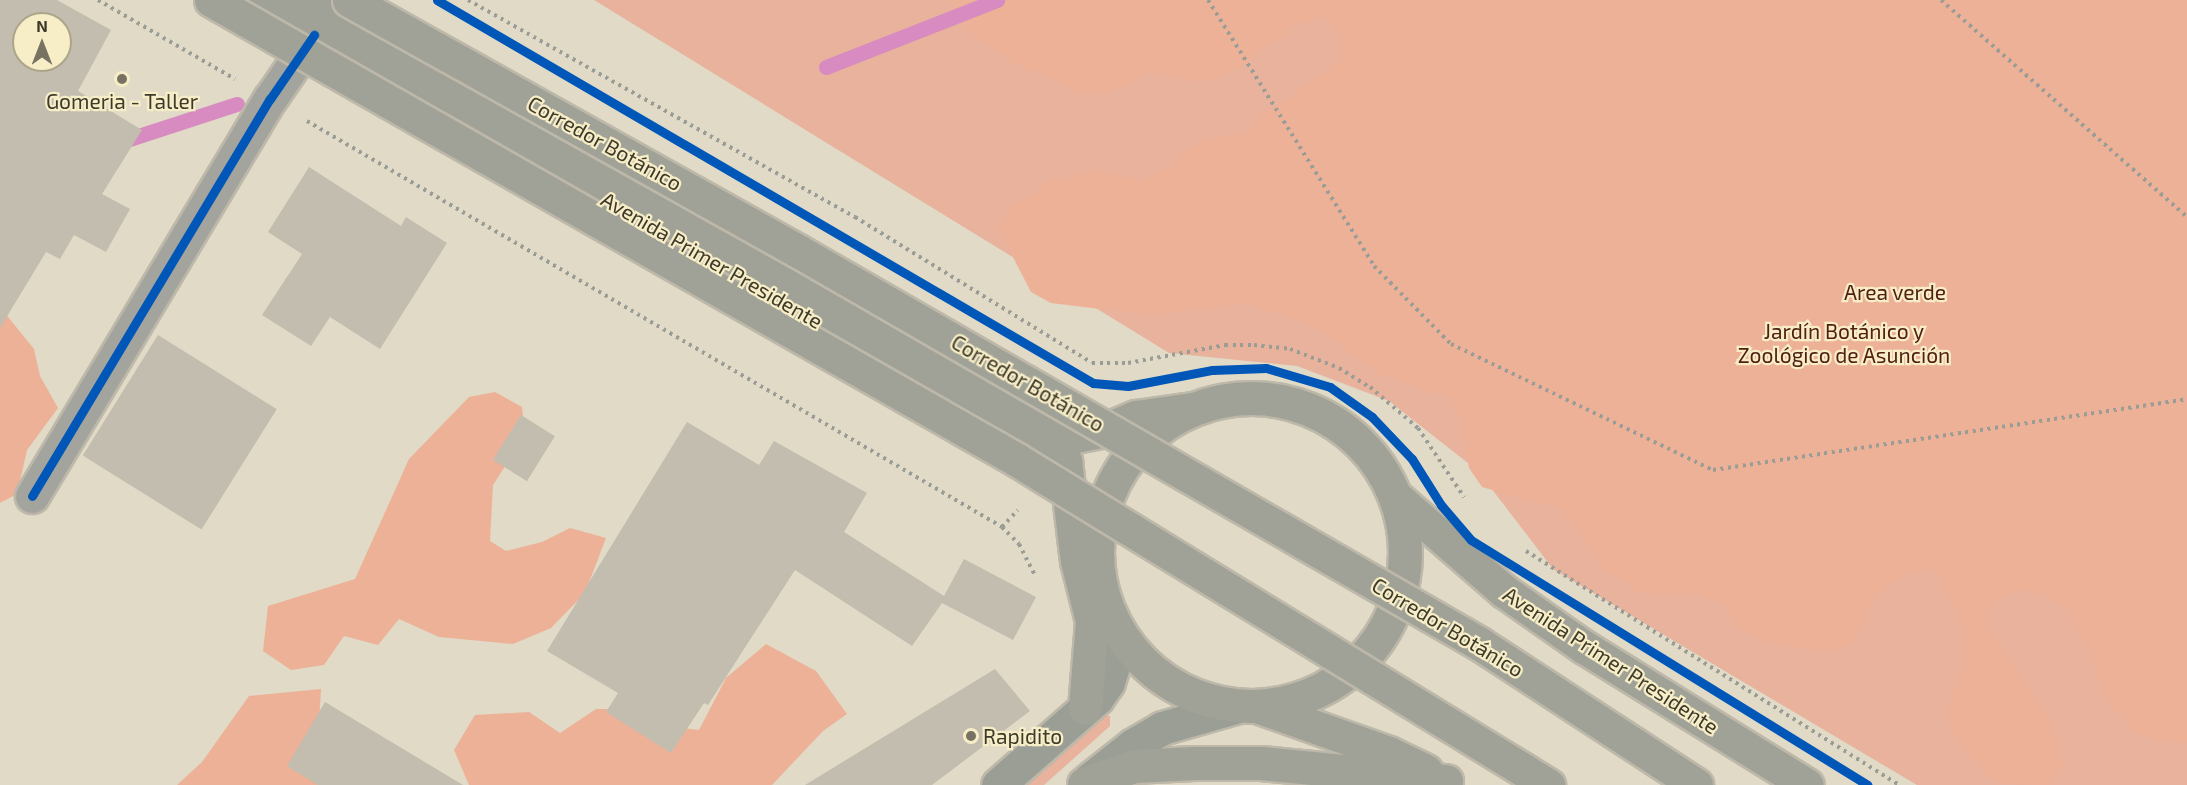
<!DOCTYPE html>
<html>
<head>
<meta charset="utf-8">
<style>
	body { margin:0 }
	#map { position:relative; width:2187px; height:785px; overflow:hidden; background:#e0dac6; font-family:"Exo 2",sans-serif }
	div>[style] { position:absolute }
	.green>* { inset:0; background:#e8b29c }
	.forest>* { inset:0; background:#edb198 }
	.stream>* { height:15px; margin:-7.5px; padding:0 7.5px; transform-origin:7.5px; border-radius:7.5px; background:#d88bc0 }
	.building>* { inset:0; background:#c2bdae; transform-origin:0 0 }
	.path>* { height:4px; margin-top:-2px; transform-origin:0; background:repeating-linear-gradient(90deg,#9a9c96 0 3px,transparent 0 7.5px) }
	.roads { filter:drop-shadow(2px 0 #bdb8a9) drop-shadow(-2px 0 #bdb8a9) drop-shadow(0 2px #bdb8a9) drop-shadow(0 -2px #bdb8a9) }
	.minor>* { height:33px; margin:-16.5px; padding:0 16.5px; transform-origin:16.5px; border-radius:16.5px; background:#a4a49e }
	.major>* { height:33px; margin:-16.5px; padding:0 16.5px; transform-origin:16.5px; border-radius:16.5px; background:#9b9e95 }
	.highway>* { height:33px; margin:-16.5px; padding:0 16.5px; transform-origin:16.5px; border-radius:16.5px; background:#a0a297 }
	.highway>.ring { margin:-16.5px; padding:0; box-sizing:content-box; background:none; border:33px solid #a0a297; border-radius:50% }
	.bridges { filter:drop-shadow(2px 0 #bdb8a9) drop-shadow(-2px 0 #bdb8a9) drop-shadow(0 2px #bdb8a9) drop-shadow(0 -2px #bdb8a9) }
	.highway-bridge>* { height:33px; margin:-16.5px; padding:0 16.5px; transform-origin:16.5px; border-radius:16.5px; background:#a0a297 }
	.cycleway>* { height:9px; margin:-4.5px; padding:0 4.5px; transform-origin:4.5px; border-radius:4.5px; background:#0057b8 }
	.dots>* { width:16px; height:16px; translate:-50% -50%; box-sizing:border-box; border:3px solid #f7edc7; border-radius:50% }
	span { translate:-50% -50%; white-space:nowrap; text-align:center; line-height:1.15; -webkit-text-stroke:4.5px #f7edc7; paint-order:stroke }
	.poi-label { font-size:21px; color:#3e3a2b }
	.left { translate:0 -50%; text-align:left }
	.street-label { font-size:21px; color:#3e3a2b }
	.park-label { font-size:21px; color:#522013 }
	.north { position:absolute; left:12px; top:12px; width:60px; height:60px; box-sizing:border-box; background:#f7edc7; border:2px solid #ada589; border-radius:50%; rotate:0deg; font-size:16px; font-weight:700; line-height:24px; text-align:center; color:#3e3a2b }
	.north::after { content:''; display:block; margin:auto; width:21px; height:27px; background:#777261; clip-path:polygon(50% 0,100% 100%,50% 72%,0 100%) }
</style>
</head>
<body>
<div id="map">
	<div class="green">
		<i style="clip-path:polygon(594px 0,2187px 0,2187px 785px,1917px 785px,1553px 569px,1478px 471px,1389px 401px,1297px 366px,1169px 353px)"></i>
		<i style="clip-path:polygon(1102px 715px,1110px 716px,1110px 726px,1044px 785px,1023px 785px)"></i>
	</div>
	<div class="forest">
		<i style="clip-path:polygon(950px 0,2187px 0,2187px 743px,2158px 742px,2135px 733px,2104px 697px,2088px 649px,2065px 607px,2043px 594px,2019px 590px,1996px 598px,1987px 621px,2050px 718px,2063px 765px,2050px 785px,2001px 784px,1981px 770px,1951px 733px,1948px 708px,1963px 663px,1963px 638px,1956px 612px,1934px 569px,1909px 572px,1888px 585px,1873px 603px,1852px 645px,1827px 652px,1758px 640px,1737px 625px,1722px 603px,1701px 595px,1643px 594px,1620px 581px,1600px 566px,1574px 523px,1556px 508px,1482px 487px,1469px 468px,1459px 419px,1447px 398px,1379px 374px,1315px 326px,1246px 304px,1148px 315px,1051px 303px,1031px 292px,997px 226px,1012px 206px,1051px 181px,1095px 169px,1140px 180px,1163px 171px,1199px 140px,1245px 132px,1259px 113px,1281px 104px,1338px 62px,1340px 35px,1323px 18px,1299px 24px,1242px 66px,1220px 77px,1196px 82px,1149px 72px,1128px 85px,1105px 93px,1078px 93px,1012px 62px,972px 35px)"></i>
		<i style="clip-path:polygon(0 307px,34px 349px,40px 376px,58px 408px,27px 450px,17px 494px,0 503px)"></i>
		<i style="clip-path:polygon(495px 392px,522px 407px,525px 435px,493px 485px,490px 541px,506px 551px,542px 542px,570px 528px,606px 538px,585px 593px,551px 628px,513px 644px,439px 637px,399px 619px,378px 645px,344px 636px,324px 665px,291px 670px,263px 651px,268px 606px,355px 579px,409px 459px,469px 397px)"></i>
		<i style="clip-path:polygon(766px 644px,816px 671px,847px 714px,823px 731px,772px 785px,469px 785px,454px 750px,475px 715px,529px 712px,560px 733px,596px 709px,633px 709px,666px 726px,699px 730px,726px 678px)"></i>
		<i style="clip-path:polygon(321px 689px,316px 776px,329px 785px,177px 785px,202px 762px,249px 696px)"></i>
	</div>
	<div class="stream">
		<i style="left:826px;top:67px;width:184px;rotate:-21.4deg"></i>
		<i style="left:120px;top:142px;width:123px;rotate:-18deg"></i>
	</div>
	<div class="building">
		<i style="clip-path:polygon(evenodd,0 0,57px 0,111px 30px,78px 91px,142px 130px,102px 194px,130px 209px,106px 252px,74px 235px,60px 259px,46px 252px,0 328px,0 0,24px 24px,60px 24px,60px 60px,24px 60px,24px 24px)"></i>
		<i style="clip-path:polygon(309px 167px,401px 226px,406px 217px,447px 243px,380px 349px,330px 317px,311px 346px,262px 315px,302px 254px,268px 232px)"></i>
		<i style="left:158px;top:335px;width:140px;height:142px;rotate:32deg"></i>
		<i style="left:521px;top:415px;width:40px;height:53px;rotate:32deg"></i>
		<i style="clip-path:polygon(687px 422px,759px 465px,774px 441px,867px 493px,844px 532px,944px 596px,964px 559px,1036px 597px,1013px 640px,942px 603px,912px 646px,795px 570px,708px 705px,704px 703px,671px 753px,606px 712px,618px 693px,547px 651px)"></i>
		<i style="clip-path:polygon(995px 669px,1030px 711px,932px 785px,805px 785px)"></i>
		<i style="clip-path:polygon(325px 702px,463px 785px,318px 785px,287px 766px)"></i>
	</div>
	<div class="path">
		<i style="left:98px;top:0;width:158px;rotate:30deg"></i>
		<i style="left:468px;top:0;width:444px;rotate:29.3deg"></i>
		<i style="left:855px;top:217px;width:278px;rotate:31.6deg"></i>
		<i style="left:1092px;top:363px;width:36px"></i>
		<i style="left:1128px;top:363px;width:99px;rotate:-10.5deg"></i>
		<i style="left:1225px;top:345px;width:29px"></i>
		<i style="left:1254px;top:345px;width:36px;rotate:6deg"></i>
		<i style="left:1290px;top:349px;width:53px;rotate:21.2deg"></i>
		<i style="left:1339px;top:368px;width:36px;rotate:32deg"></i>
		<i style="left:1370px;top:387px;width:63px;rotate:40.5deg"></i>
		<i style="left:1418px;top:428px;width:83px;rotate:56.3deg"></i>
		<i style="left:1208px;top:0;width:314px;rotate:58deg"></i>
		<i style="left:1374px;top:266px;width:110px;rotate:45.4deg"></i>
		<i style="left:1451px;top:344px;width:291px;rotate:25.7deg"></i>
		<i style="left:1713px;top:470px;width:479px;rotate:-8.5deg"></i>
		<i style="left:1941px;top:0;width:328px;rotate:41.4deg"></i>
		<i style="left:307px;top:121px;width:805px;rotate:30.29deg"></i>
		<i style="left:1002px;top:527px;width:24px;rotate:45deg"></i>
		<i style="left:1019px;top:544px;width:36px;rotate:63deg"></i>
		<i style="left:1002px;top:527px;width:23px;rotate:-47deg"></i>
		<i style="left:1526px;top:551px;width:440px;rotate:32.1deg"></i>
	</div>
	<div class="roads">
		<div class="minor">
			<i style="left:32px;top:496px;width:463px;rotate:-59.1deg"></i>
			<i style="left:270px;top:99px;width:78px;rotate:-55.5deg"></i>
		</div>
		<div class="major">
			<i style="left:1089px;top:780px;width:56px;rotate:-38.5deg"></i>
			<i style="left:1133px;top:745px;width:34px;rotate:-30deg"></i>
			<i style="left:1162px;top:728px;width:79px;rotate:-16.1deg"></i>
			<i style="left:998px;top:785px;width:132px;rotate:-41.3deg"></i>
			<i style="left:1097px;top:698px;width:19px;rotate:-55deg"></i>
			<i style="left:1108px;top:682px;width:14px;rotate:-73deg"></i>
			<i style="left:1112px;top:669px;width:57px;rotate:-95deg"></i>
		</div>
		<div class="highway">
			<i style="left:252px;top:0;width:935px;rotate:29.55deg"></i>
			<i style="left:1065px;top:461px;width:101px;rotate:83.2deg"></i>
			<i style="left:1077px;top:561px;width:62px;rotate:76deg"></i>
			<i style="left:1092px;top:621px;width:87px;rotate:94.6deg"></i>
			<i style="left:302px;top:0;width:887px;rotate:29.42deg"></i>
			<i style="left:1075px;top:436px;width:31px;rotate:-11deg"></i>
			<i style="left:1105px;top:430px;width:34px;rotate:-23deg"></i>
			<i style="left:1136px;top:417px;width:58px;rotate:-8deg"></i>
			<i class="ring" style="left:1097px;top:398px;width:275px;height:275px"></i>
			<i style="left:1397px;top:498px;width:142px;rotate:41deg"></i>
			<i style="left:1504px;top:591px;width:98px;rotate:35deg"></i>
			<i style="left:1584px;top:647px;width:262px;rotate:31.8deg"></i>
			<i style="left:1259px;top:707px;width:138px;rotate:19.5deg"></i>
			<i style="left:1389px;top:753px;width:41px;rotate:25.9deg"></i>
			<i style="left:1084px;top:784px;width:53px;rotate:-19.8deg"></i>
			<i style="left:1134px;top:766px;width:60px;rotate:-2.9deg"></i>
			<i style="left:1194px;top:763px;width:67px"></i>
			<i style="left:1261px;top:763px;width:186px;rotate:5.6deg"></i>
		</div>
	</div>
	<div class="bridges">
		<div class="highway-bridge">
			<i style="left:211px;top:0;width:928px;rotate:29.71deg"></i>
			<i style="left:1017px;top:460px;width:623px;rotate:31.47deg"></i>
			<i style="left:349px;top:0;width:514px;rotate:29.21deg"></i>
			<i style="left:798px;top:251px;width:787px;rotate:29.95deg"></i>
			<i style="left:1480px;top:644px;width:258px;rotate:33.1deg"></i>
		</div>
	</div>
	<div class="cycleway">
		<i style="left:437px;top:0;width:760px;rotate:30.28deg"></i>
		<i style="left:1093px;top:383px;width:35px;rotate:5deg"></i>
		<i style="left:1128px;top:386px;width:86px;rotate:-10.8deg"></i>
		<i style="left:1212px;top:370px;width:54px;rotate:-2.1deg"></i>
		<i style="left:1266px;top:368px;width:67px;rotate:16.5deg"></i>
		<i style="left:1330px;top:387px;width:52px;rotate:35.5deg"></i>
		<i style="left:1372px;top:417px;width:58px;rotate:46.4deg"></i>
		<i style="left:1412px;top:459px;width:54px;rotate:57.8deg"></i>
		<i style="left:1441px;top:505px;width:46px;rotate:49.4deg"></i>
		<i style="left:1471px;top:540px;width:466px;rotate:31.7deg"></i>
		<i style="left:32px;top:496px;width:463px;rotate:-59.1deg"></i>
		<i style="left:270px;top:99px;width:78px;rotate:-55.5deg"></i>
	</div>
	<div class="dots">
		<i style="left:122px;top:79px;background:#777261"></i>
		<i style="left:971px;top:736px;background:#777261"></i>
	</div>
	<div class="poi-label">
		<span style="left:122px;top:101px">Gomeria - Taller</span>
		<span class="left" style="left:983px;top:736px">Rapidito</span>
	</div>
	<div class="street-label">
		<span style="left:605px;top:143px;rotate:29deg">Corredor Botánico</span>
		<span style="left:712px;top:260px;rotate:30deg">Avenida Primer Presidente</span>
		<span style="left:1028px;top:383px;rotate:30deg">Corredor Botánico</span>
		<span style="left:1448px;top:627px;rotate:31deg">Corredor Botánico</span>
		<span style="left:1611px;top:660px;rotate:33deg">Avenida Primer Presidente</span>
	</div>
	<div class="park-label">
		<span style="left:1895px;top:292px">Area verde</span>
		<span style="left:1844px;top:343px">Jardín Botánico y<br>Zoológico de Asunción</span>
	</div>
	<div class="north">N</div>
</div>
</body>
</html>
